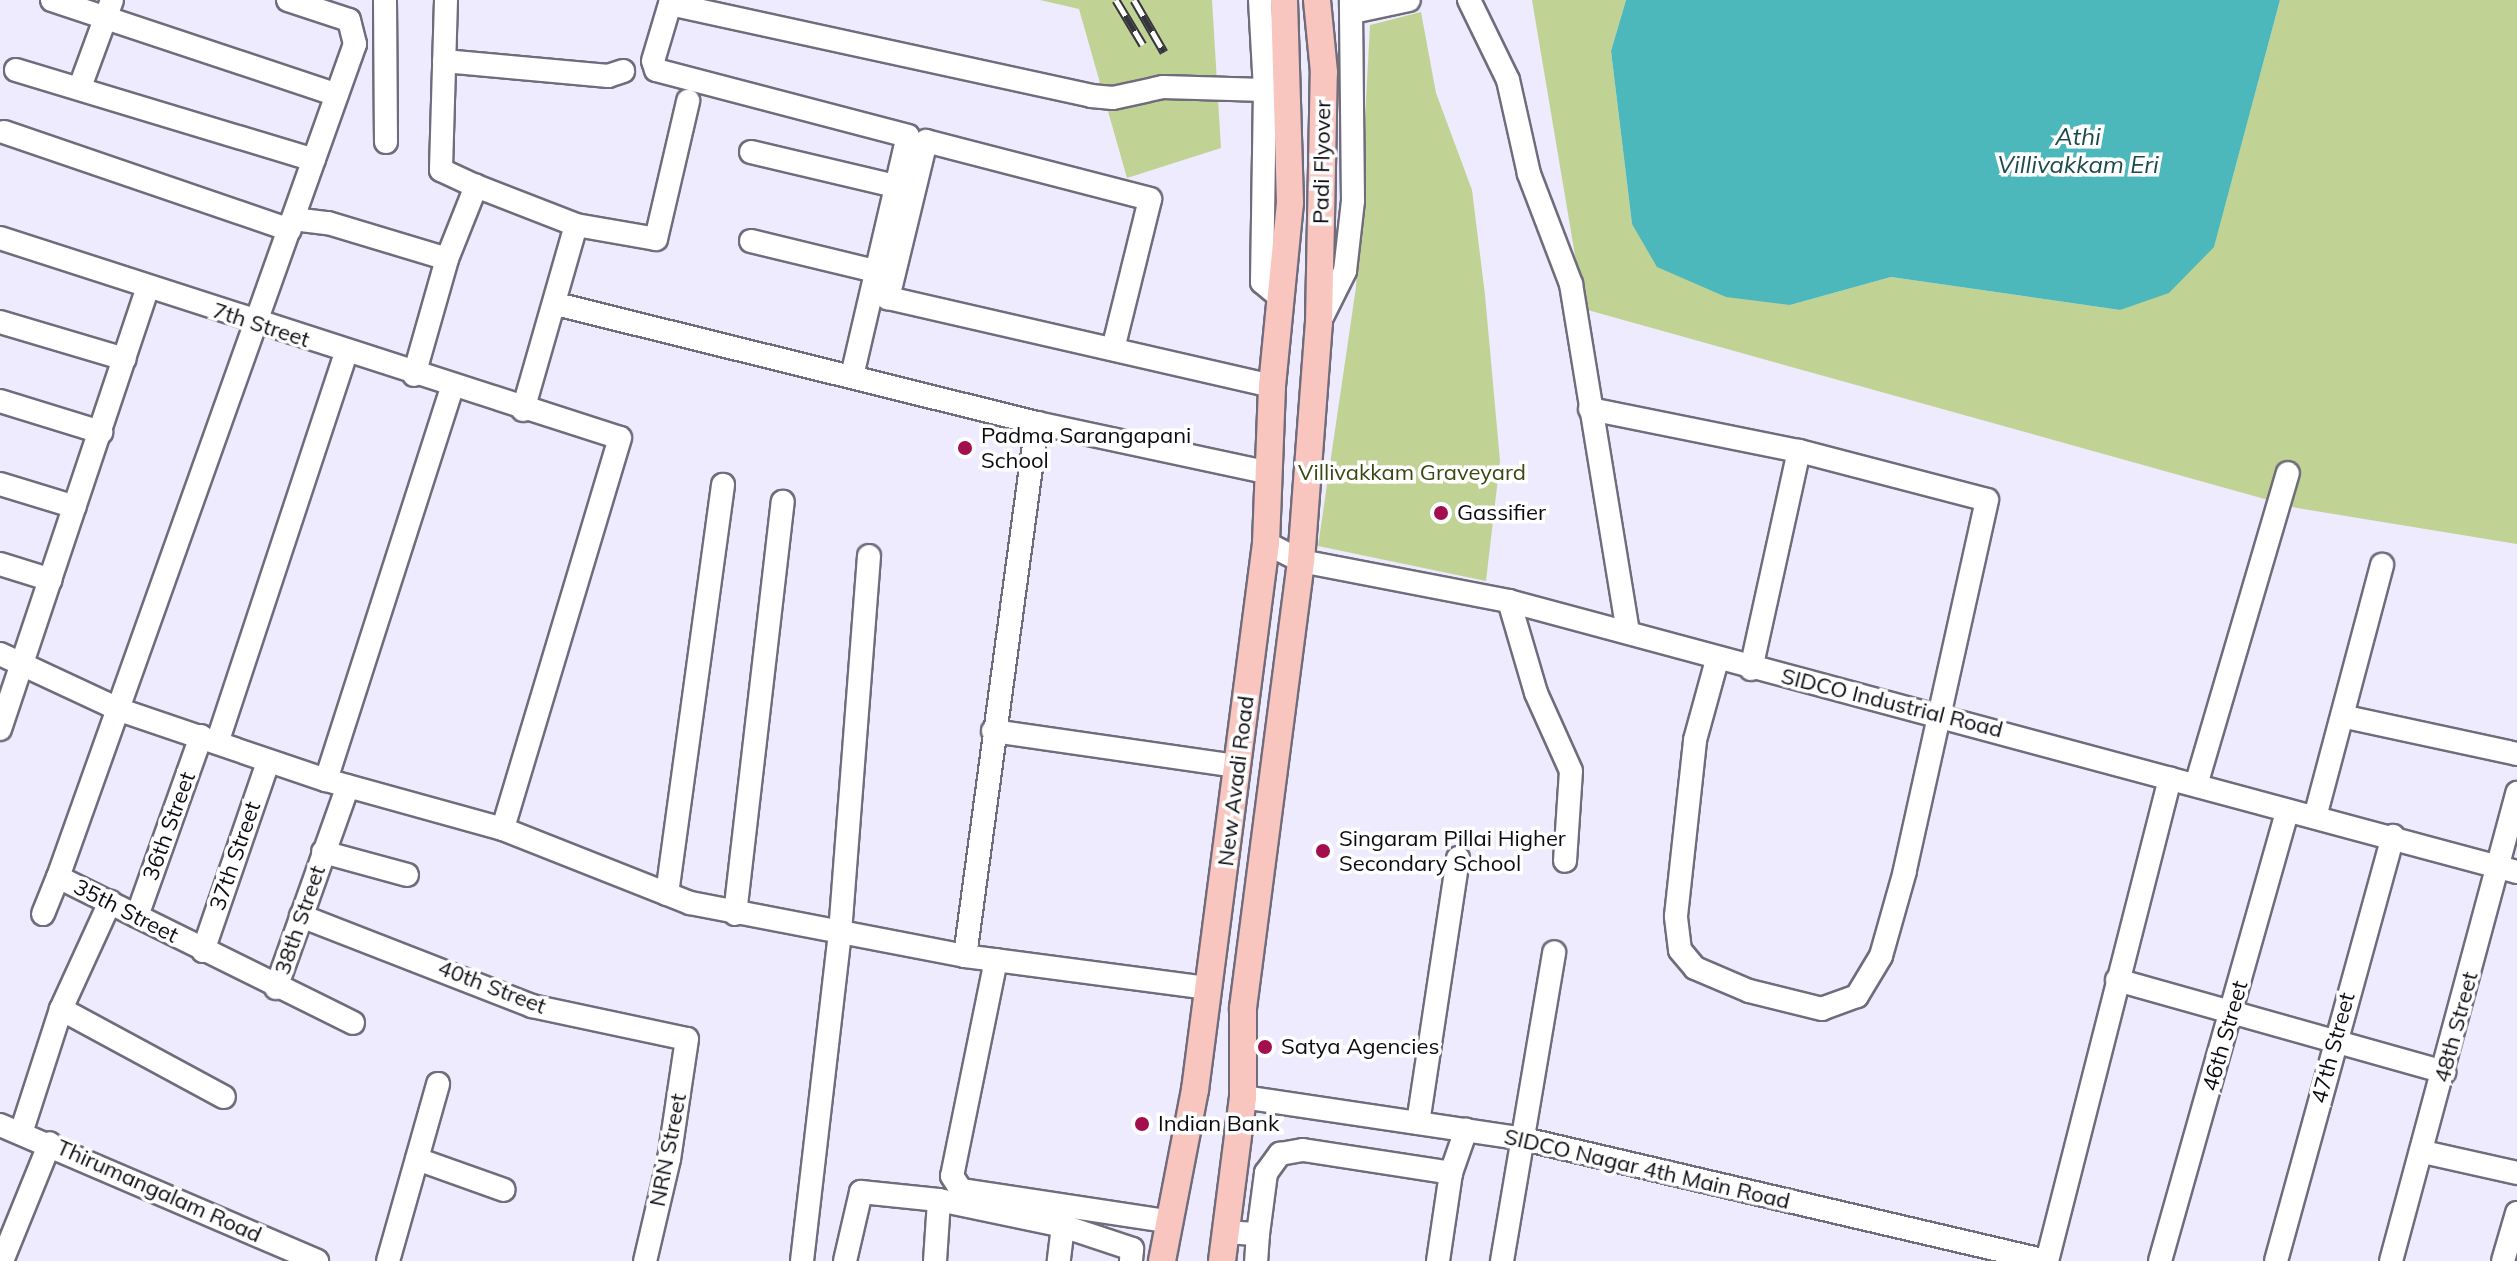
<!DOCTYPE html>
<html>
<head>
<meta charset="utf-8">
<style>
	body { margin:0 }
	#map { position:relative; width:2517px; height:1261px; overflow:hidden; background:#edebfd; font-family:Mulish,sans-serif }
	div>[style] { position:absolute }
	.green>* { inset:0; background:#c1d295 }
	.water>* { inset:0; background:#4db8bb }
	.roads { filter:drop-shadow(2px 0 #6f6c7c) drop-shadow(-2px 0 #6f6c7c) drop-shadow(0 2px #6f6c7c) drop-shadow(0 -2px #6f6c7c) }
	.minor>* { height:22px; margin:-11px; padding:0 11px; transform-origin:11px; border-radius:11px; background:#fff }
	.major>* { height:26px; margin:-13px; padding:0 13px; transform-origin:13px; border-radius:13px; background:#f8c6bf }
	.rail>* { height:9px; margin-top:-4.5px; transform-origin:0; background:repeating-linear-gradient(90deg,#fff 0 18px,#36343d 0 36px); box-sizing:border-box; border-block:2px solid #36343d }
	.dots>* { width:22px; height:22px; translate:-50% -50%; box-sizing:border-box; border:4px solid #fff; border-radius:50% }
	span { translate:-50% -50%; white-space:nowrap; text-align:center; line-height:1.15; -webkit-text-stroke:7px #fff; paint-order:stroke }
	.street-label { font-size:22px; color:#0c0b11 }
	.poi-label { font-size:22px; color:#0c0b11 }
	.left { translate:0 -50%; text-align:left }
	.park-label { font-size:22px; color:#3b4712 }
	.water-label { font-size:24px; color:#1b4a4c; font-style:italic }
</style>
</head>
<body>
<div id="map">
	<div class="green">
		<i style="clip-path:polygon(1040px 0,1212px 0,1221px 148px,1127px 178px,1079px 9px)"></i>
		<i style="clip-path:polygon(1532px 0,1626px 0,1611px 51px,1632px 224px,1790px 305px,1891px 277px,2120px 310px,2214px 246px,2280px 0,2517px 0,2517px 544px,2297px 508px,1584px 309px)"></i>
		<i style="clip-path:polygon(1421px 12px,1436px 93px,1472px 190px,1485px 295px,1500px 461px,1486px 581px,1318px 546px,1356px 287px,1370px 25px)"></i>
	</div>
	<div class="water">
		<i style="clip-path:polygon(1626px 0,2280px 0,2214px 247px,2169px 293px,2120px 310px,1891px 277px,1790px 305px,1726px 297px,1657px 267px,1632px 224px,1611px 51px)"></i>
	</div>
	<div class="roads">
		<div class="minor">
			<i style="left:52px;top:0;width:300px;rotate:18.4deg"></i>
			<i style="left:288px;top:0;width:64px;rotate:18.2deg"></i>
			<i style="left:349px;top:20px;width:25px;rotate:76deg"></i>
			<i style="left:355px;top:44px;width:884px;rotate:109.62deg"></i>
			<i style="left:58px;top:877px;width:329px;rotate:26.3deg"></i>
			<i style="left:385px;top:0;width:142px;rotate:89.6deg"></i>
			<i style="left:446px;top:0;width:170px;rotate:91.7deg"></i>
			<i style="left:441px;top:170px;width:38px;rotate:25deg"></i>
			<i style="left:476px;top:186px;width:107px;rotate:21.3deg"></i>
			<i style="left:576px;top:225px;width:81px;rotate:9.9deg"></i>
			<i style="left:656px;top:239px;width:142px;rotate:-76.9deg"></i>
			<i style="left:1260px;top:0;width:90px;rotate:86.8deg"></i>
			<i style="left:1265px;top:90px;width:192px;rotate:90.9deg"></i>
			<i style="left:1262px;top:282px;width:25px;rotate:40deg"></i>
			<i style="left:1469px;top:0;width:89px;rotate:64deg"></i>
			<i style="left:1508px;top:80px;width:96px;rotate:77.4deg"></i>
			<i style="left:1529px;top:174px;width:118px;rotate:69.1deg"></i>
			<i style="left:1571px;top:284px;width:353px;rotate:80.7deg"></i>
			<i style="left:1353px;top:12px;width:57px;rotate:-12.1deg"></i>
			<i style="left:444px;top:61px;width:165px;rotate:5.2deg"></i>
			<i style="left:608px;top:76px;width:16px;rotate:-18deg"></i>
			<i style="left:16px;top:70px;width:311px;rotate:16.8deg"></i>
			<i style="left:80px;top:87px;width:93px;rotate:-69.8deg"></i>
			<i style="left:4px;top:132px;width:302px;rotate:18.9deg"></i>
			<i style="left:751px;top:152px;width:148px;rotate:13.3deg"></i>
			<i style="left:293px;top:219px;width:35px;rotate:7deg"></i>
			<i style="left:328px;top:223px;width:124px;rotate:16.8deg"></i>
			<i style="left:0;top:238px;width:651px;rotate:17.88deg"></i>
			<i style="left:620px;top:438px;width:408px;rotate:106.7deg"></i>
			<i style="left:751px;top:241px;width:128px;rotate:13.6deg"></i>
			<i style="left:556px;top:304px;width:496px;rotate:13.9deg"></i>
			<i style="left:1037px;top:423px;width:238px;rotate:12.1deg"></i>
			<i style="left:1320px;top:321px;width:56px;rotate:-63.4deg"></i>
			<i style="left:1345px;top:271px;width:70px;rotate:-83.5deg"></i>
			<i style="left:1353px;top:201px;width:201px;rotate:-90.6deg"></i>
			<i style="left:0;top:322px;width:130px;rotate:16.5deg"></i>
			<i style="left:1113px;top:349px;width:154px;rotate:-76.1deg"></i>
			<i style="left:1150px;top:199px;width:231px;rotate:-165.5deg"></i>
			<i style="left:926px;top:141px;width:162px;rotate:103.6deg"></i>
			<i style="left:888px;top:298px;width:394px;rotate:12.9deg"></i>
			<i style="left:414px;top:375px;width:121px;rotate:-74.1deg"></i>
			<i style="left:447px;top:259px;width:79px;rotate:-68.3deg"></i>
			<i style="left:852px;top:376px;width:246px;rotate:-76.9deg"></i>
			<i style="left:908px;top:136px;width:260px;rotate:-165.3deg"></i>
			<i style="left:656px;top:70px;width:9px;rotate:-108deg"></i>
			<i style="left:653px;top:61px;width:59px;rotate:-73.4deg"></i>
			<i style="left:670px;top:4px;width:431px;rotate:12.3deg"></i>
			<i style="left:1091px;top:96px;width:22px;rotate:5deg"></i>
			<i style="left:1113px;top:98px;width:51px;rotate:-12.4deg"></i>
			<i style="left:1163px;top:87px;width:102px;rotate:1.7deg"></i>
			<i style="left:0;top:401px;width:106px;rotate:17.1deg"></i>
			<i style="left:1590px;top:409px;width:213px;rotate:11.4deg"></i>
			<i style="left:1799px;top:451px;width:194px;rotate:14.6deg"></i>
			<i style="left:1987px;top:500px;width:380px;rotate:102.5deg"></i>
			<i style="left:1905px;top:871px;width:88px;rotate:105.8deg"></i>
			<i style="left:1881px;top:956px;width:47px;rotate:121deg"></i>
			<i style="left:1857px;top:996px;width:37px;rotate:160deg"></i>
			<i style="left:1822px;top:1009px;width:75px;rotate:-166.1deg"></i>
			<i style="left:1749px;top:991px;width:59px;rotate:-156.9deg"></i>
			<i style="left:1695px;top:968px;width:23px;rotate:-130deg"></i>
			<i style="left:1680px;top:950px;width:34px;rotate:-97deg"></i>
			<i style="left:1676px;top:916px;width:177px;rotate:-83.8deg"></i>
			<i style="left:1695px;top:740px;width:83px;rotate:-74.6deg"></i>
			<i style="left:523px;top:410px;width:192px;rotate:-74deg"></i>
			<i style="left:0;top:484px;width:78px;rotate:17deg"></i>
			<i style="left:1266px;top:543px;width:39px;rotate:27deg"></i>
			<i style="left:1301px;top:561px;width:212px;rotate:10.9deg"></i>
			<i style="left:1509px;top:601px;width:1044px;rotate:15.05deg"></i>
			<i style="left:0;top:564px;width:53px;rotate:17.4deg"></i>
			<i style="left:1509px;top:601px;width:96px;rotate:73.6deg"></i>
			<i style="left:1536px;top:693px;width:85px;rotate:65.8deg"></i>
			<i style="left:1571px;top:771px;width:90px;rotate:93.8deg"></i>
			<i style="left:0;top:654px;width:132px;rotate:25deg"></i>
			<i style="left:120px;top:710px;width:218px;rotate:18.8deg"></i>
			<i style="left:326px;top:780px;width:184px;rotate:15.5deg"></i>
			<i style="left:503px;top:829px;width:201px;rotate:21.6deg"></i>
			<i style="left:690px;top:903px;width:280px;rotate:10.9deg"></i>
			<i style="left:965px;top:956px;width:246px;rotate:7.5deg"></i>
			<i style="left:1751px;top:669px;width:223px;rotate:-77.6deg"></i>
			<i style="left:2346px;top:717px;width:175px;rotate:12.2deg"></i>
			<i style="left:0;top:729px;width:466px;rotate:-71.5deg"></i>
			<i style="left:993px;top:731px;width:246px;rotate:8.2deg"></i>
			<i style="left:218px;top:740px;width:409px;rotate:-71.7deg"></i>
			<i style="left:326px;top:780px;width:413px;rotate:-72.2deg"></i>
			<i style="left:2196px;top:785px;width:325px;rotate:-73.6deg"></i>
			<i style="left:2315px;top:817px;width:261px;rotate:-75.1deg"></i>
			<i style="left:323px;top:852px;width:87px;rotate:15.3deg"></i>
			<i style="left:667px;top:894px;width:413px;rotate:-82.2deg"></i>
			<i style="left:43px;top:914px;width:40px;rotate:-68deg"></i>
			<i style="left:735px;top:914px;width:415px;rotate:-83.4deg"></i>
			<i style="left:137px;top:916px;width:191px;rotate:-70.4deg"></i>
			<i style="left:301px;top:916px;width:248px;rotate:21.3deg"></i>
			<i style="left:532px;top:1006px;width:158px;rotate:12deg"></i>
			<i style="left:687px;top:1039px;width:121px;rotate:98.5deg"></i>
			<i style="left:669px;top:1159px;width:105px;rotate:103.2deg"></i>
			<i style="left:203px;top:951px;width:200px;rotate:-71deg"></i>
			<i style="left:965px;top:956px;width:538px;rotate:-82.31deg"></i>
			<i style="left:996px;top:960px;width:220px;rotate:101.5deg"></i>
			<i style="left:952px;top:1176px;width:17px;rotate:57deg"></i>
			<i style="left:961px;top:1190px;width:208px;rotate:8.6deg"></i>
			<i style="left:2117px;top:980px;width:340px;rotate:15.7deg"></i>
			<i style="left:276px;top:988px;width:214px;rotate:-70.4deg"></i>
			<i style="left:61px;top:1009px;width:185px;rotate:28.4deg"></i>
			<i style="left:1243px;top:1097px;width:284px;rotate:8.5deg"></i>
			<i style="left:1524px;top:1139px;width:536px;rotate:13.15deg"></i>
			<i style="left:1418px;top:1123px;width:268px;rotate:-81.4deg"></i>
			<i style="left:0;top:1125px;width:345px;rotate:23.2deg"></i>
			<i style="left:21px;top:1133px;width:130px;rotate:-72.1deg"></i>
			<i style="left:61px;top:1009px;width:118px;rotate:-65.4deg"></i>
			<i style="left:2423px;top:1152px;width:96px;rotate:12.6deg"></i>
			<i style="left:417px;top:1159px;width:92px;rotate:19.6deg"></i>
			<i style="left:1063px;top:1226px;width:73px;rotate:18.4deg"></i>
			<i style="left:1132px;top:1249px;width:12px;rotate:95deg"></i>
			<i style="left:1226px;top:1232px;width:32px;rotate:4deg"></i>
			<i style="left:1258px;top:1234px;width:27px;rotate:94deg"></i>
			<i style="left:1258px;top:1234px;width:62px;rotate:-82.5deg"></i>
			<i style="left:1266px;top:1173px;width:24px;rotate:-54deg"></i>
			<i style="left:1280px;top:1154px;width:23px;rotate:-10deg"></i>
			<i style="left:1303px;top:1150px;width:150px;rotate:8.8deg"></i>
			<i style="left:2px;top:1261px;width:127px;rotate:-67.9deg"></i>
			<i style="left:388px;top:1261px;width:184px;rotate:-74.2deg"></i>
			<i style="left:802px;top:1261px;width:330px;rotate:-83.4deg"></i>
			<i style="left:840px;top:933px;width:378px;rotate:-85.6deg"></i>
			<i style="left:845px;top:1261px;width:71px;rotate:-76.9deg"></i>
			<i style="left:861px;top:1192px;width:78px;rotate:5.9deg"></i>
			<i style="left:939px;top:1200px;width:127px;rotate:11.8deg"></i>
			<i style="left:1063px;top:1226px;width:35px;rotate:97deg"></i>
			<i style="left:935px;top:1261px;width:61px;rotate:-86.2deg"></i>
			<i style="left:1438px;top:1261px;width:89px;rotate:-81.6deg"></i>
			<i style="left:1451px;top:1173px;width:46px;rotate:-70.8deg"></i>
			<i style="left:1502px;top:1261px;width:313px;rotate:-80.4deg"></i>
			<i style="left:2047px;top:1261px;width:498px;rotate:-75.7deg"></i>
			<i style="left:2160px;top:1261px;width:468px;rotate:-74.2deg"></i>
			<i style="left:2276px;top:1261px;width:441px;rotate:-74.6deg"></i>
			<i style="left:2391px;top:1261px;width:485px;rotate:-74.9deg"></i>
			<i style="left:2503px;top:1261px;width:50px;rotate:-73.7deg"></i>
		</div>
		<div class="major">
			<i style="left:1162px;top:1261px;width:174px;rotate:-79.1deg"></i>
			<i style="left:1195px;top:1090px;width:552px;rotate:-82.6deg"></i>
			<i style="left:1266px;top:543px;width:157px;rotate:-87.8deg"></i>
			<i style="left:1272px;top:386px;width:184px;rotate:-84.4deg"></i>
			<i style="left:1290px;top:203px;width:203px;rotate:-91.7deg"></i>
			<i style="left:1222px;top:1261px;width:165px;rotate:-82.7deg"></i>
			<i style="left:1243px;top:1097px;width:89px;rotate:-90deg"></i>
			<i style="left:1243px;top:1008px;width:451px;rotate:-82.6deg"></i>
			<i style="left:1301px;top:561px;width:239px;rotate:-85.7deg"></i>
			<i style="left:1319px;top:323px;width:251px;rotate:-88.9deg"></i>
			<i style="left:1324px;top:72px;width:72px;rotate:-95.6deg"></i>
		</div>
	</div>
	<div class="rail">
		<i style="left:1116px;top:0;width:52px;rotate:59deg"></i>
		<i style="left:1134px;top:0;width:60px;rotate:60deg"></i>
	</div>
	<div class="dots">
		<i style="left:965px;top:448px;background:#a30e4d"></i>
		<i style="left:1441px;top:513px;background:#a30e4d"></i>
		<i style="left:1323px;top:851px;background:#a30e4d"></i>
		<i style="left:1265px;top:1047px;background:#a30e4d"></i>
		<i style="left:1142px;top:1124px;background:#a30e4d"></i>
	</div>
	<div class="street-label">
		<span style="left:1322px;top:162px;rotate:-89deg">Padi Flyover</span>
		<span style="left:261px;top:325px;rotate:18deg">7th Street</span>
		<span style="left:1892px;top:703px;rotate:14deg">SIDCO Industrial Road</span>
		<span style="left:1236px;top:781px;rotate:-83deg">New Avadi Road</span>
		<span style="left:169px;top:826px;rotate:-70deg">36th Street</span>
		<span style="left:235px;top:856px;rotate:-71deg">37th Street</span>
		<span style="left:126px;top:911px;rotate:27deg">35th Street</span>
		<span style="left:300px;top:920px;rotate:-71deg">38th Street</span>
		<span style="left:492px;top:987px;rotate:21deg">40th Street</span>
		<span style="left:2456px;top:1027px;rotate:-75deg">48th Street</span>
		<span style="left:2225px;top:1036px;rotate:-74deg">46th Street</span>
		<span style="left:2333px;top:1048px;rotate:-75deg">47th Street</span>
		<span style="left:668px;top:1150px;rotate:-79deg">NRN Street</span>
		<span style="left:1647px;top:1169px;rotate:13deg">SIDCO Nagar 4th Main Road</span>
		<span style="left:159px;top:1191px;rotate:24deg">Thirumangalam Road</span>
	</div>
	<div class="poi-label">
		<span class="left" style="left:981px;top:448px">Padma Sarangapani<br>School</span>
		<span class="left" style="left:1457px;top:513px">Gassifier</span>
		<span class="left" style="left:1339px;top:851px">Singaram Pillai Higher<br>Secondary School</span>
		<span class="left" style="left:1281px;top:1047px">Satya Agencies</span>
		<span class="left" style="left:1158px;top:1124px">Indian Bank</span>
	</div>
	<div class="park-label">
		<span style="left:1412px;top:473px">Villivakkam Graveyard</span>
	</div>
	<div class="water-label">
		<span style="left:2078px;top:151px">Athi<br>Villivakkam Eri</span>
	</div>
</div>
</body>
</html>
